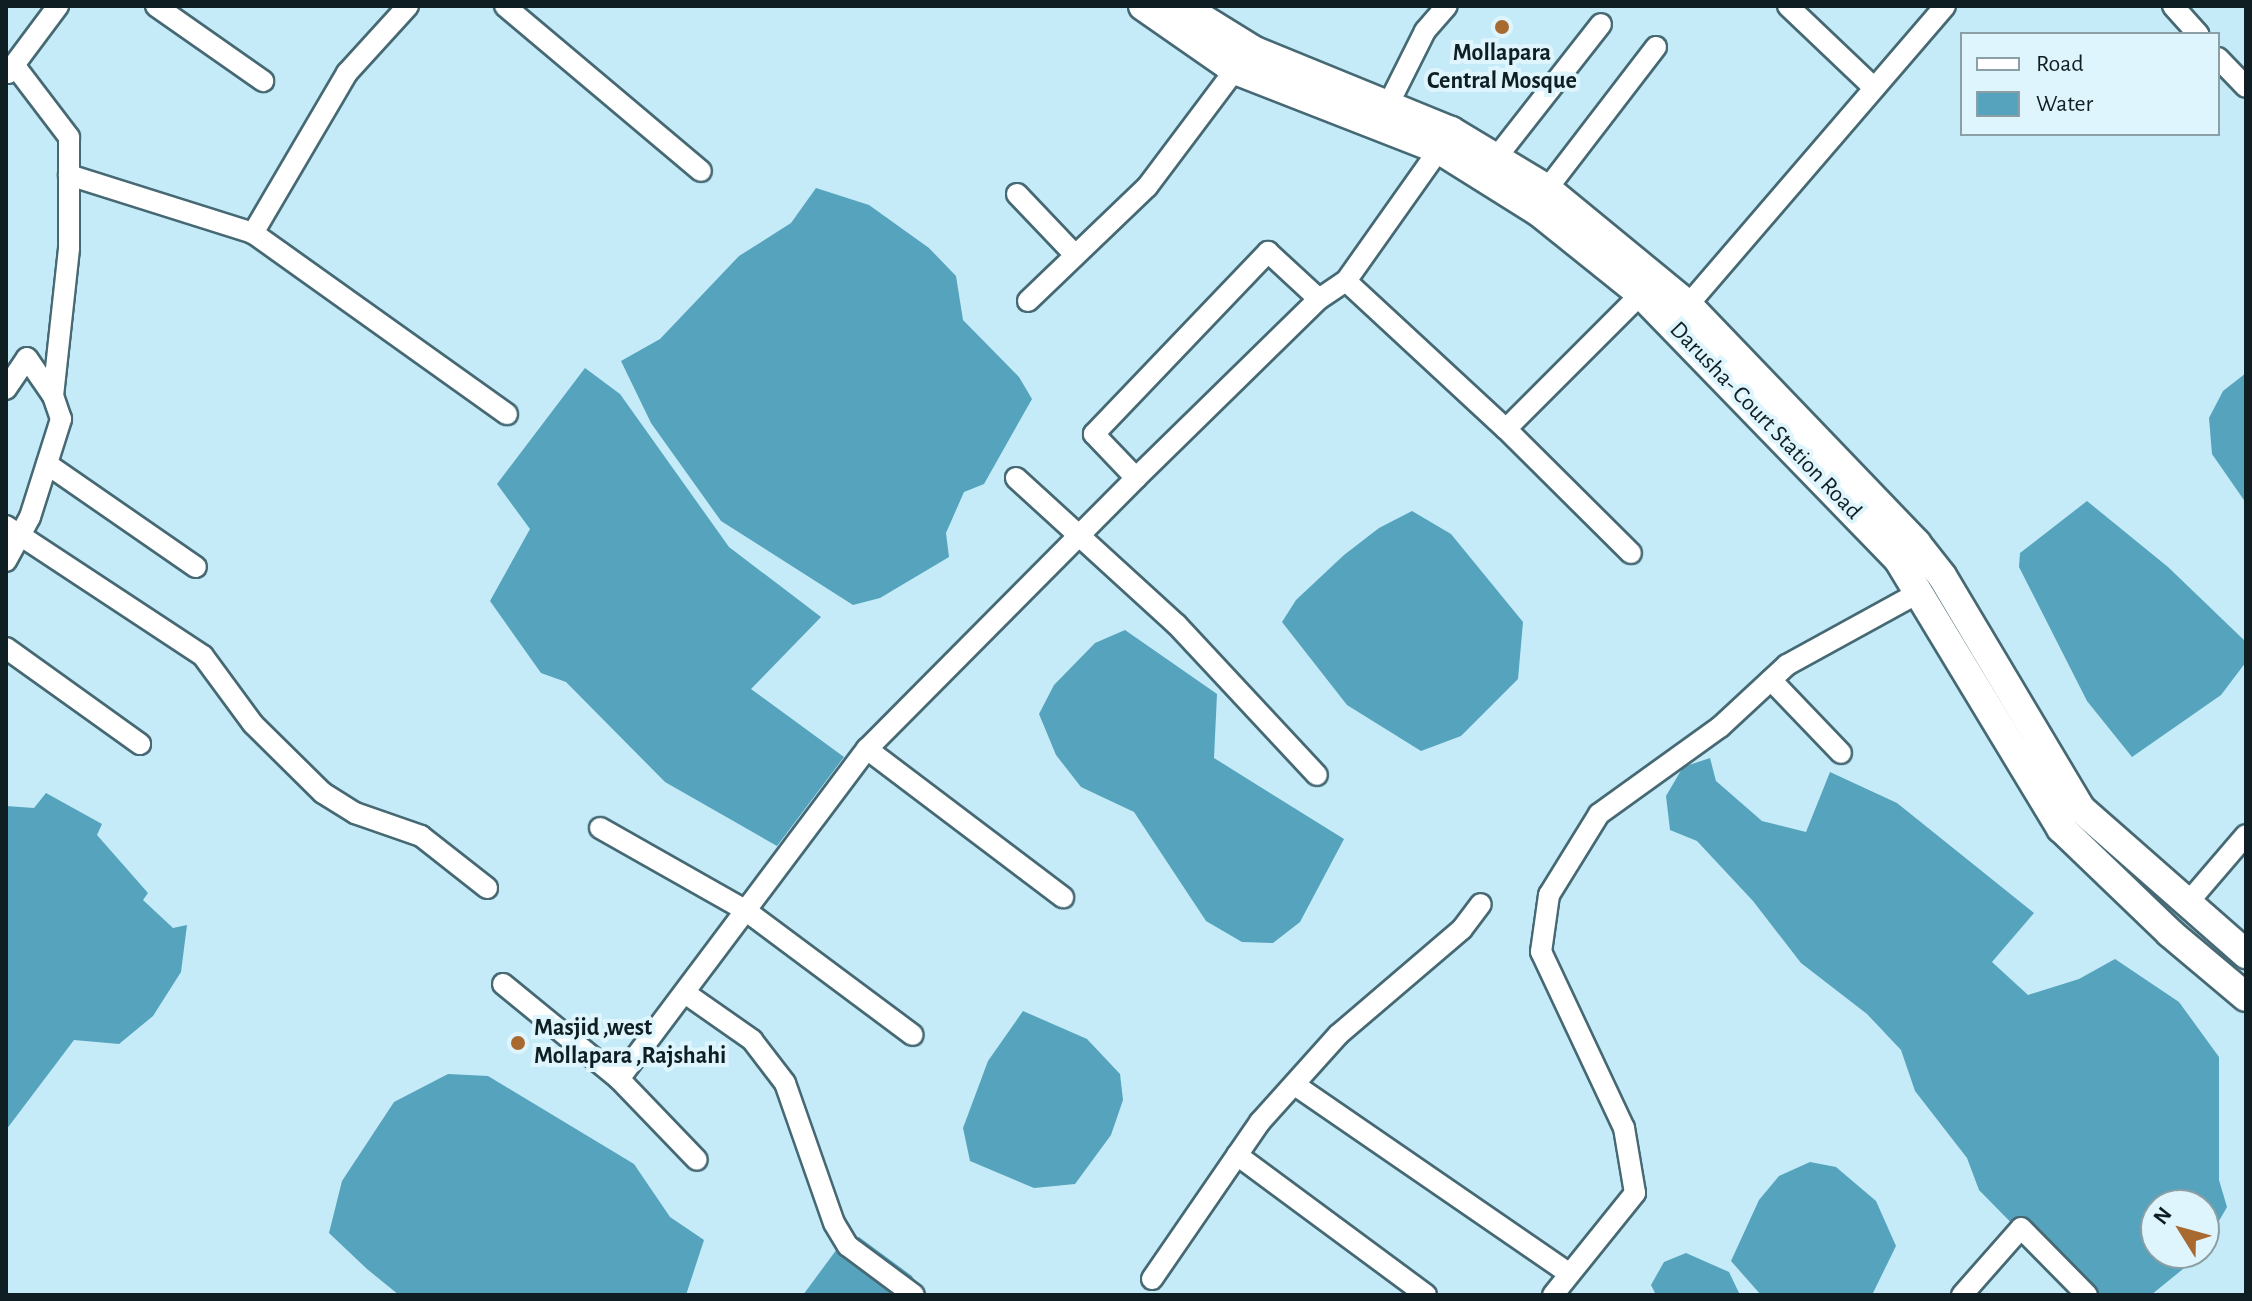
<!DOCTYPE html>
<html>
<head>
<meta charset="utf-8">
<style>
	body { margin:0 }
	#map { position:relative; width:2252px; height:1301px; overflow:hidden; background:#c5ebf8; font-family:"Alegreya Sans",sans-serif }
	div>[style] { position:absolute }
	.water>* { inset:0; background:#55a3bc }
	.roads { filter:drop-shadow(2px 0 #466974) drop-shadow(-2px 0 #466974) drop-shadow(0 2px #466974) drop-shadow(0 -2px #466974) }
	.street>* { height:20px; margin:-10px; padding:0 10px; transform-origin:10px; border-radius:10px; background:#fff }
	.secondary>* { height:28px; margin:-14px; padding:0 14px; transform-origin:14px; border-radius:14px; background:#fff }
	.dots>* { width:22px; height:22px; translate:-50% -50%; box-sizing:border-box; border:4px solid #def5fd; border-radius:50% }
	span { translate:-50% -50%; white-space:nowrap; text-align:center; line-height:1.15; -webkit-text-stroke:8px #def5fd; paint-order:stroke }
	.poi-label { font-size:24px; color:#0f1e22; font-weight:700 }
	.left { translate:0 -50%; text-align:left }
	.street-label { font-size:24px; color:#0f1e22 }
	.frame { position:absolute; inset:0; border:8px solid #0f1e22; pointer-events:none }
	.legend { position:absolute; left:1960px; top:32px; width:260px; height:104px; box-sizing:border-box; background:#def5fd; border:2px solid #8b9fa5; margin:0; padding:10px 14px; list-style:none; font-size:24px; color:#0f1e22 }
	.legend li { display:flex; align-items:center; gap:16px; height:40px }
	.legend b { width:40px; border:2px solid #8b9fa5 }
	.north { position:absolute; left:2140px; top:1189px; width:80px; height:80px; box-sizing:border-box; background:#def5fd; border:2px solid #8b9fa5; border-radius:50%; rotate:307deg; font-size:22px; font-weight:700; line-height:32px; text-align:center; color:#0f1e22 }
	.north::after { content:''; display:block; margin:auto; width:28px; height:36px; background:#a96a32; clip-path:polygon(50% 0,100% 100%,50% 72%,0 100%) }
</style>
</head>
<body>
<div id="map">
	<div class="water">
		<i style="clip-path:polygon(816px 188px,869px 205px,929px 248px,956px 276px,963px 320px,1019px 377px,1032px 399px,984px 484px,964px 492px,946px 533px,949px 557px,880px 598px,853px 605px,721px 521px,651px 423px,621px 361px,660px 339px,739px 256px,791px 223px)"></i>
		<i style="clip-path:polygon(585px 368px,620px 394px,729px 547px,821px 617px,751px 689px,844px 757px,777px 846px,665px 782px,566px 682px,541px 673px,490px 601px,530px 529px,497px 484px)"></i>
		<i style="clip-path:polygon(2246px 373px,2246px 503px,2212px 454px,2209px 418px,2223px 391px)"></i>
		<i style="clip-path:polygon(2087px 501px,2168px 567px,2246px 642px,2246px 662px,2221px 695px,2132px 757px,2087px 701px,2019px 567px,2020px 553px)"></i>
		<i style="clip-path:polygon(1412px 511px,1451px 534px,1523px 622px,1518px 679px,1461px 736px,1421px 751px,1347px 705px,1282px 622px,1296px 600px,1344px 555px,1379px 528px)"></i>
		<i style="clip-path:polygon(1125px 630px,1217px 694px,1214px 758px,1344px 839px,1300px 922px,1273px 943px,1242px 942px,1206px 921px,1134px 812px,1081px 787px,1056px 755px,1039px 714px,1054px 685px,1095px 643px)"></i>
		<i style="clip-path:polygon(1710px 758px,1716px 781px,1762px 821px,1806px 832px,1830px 772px,1897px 803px,2034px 913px,1992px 962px,2028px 995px,2079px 979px,2115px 959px,2179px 1002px,2219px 1057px,2219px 1180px,2227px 1207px,2204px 1247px,2204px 1205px,2156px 1205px,2156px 1253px,2199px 1256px,2151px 1295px,2082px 1295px,1979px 1190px,1967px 1158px,1915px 1091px,1901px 1050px,1867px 1014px,1801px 963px,1753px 901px,1697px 841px,1670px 830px,1666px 796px,1683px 767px)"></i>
		<i style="clip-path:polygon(46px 793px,102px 824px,97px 835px,148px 893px,143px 900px,173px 928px,187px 925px,181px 972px,153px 1016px,119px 1044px,74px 1040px,6px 1130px,6px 806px,34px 808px)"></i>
		<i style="clip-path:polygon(1023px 1011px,1087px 1039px,1120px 1074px,1123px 1100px,1111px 1135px,1075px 1184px,1034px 1188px,970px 1161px,963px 1128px,988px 1061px)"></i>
		<i style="clip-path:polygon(448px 1074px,488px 1076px,634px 1164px,670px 1217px,704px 1240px,686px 1295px,399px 1295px,367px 1269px,329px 1233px,342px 1181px,394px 1102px)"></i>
		<i style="clip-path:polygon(1810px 1162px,1836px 1167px,1876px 1201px,1896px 1246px,1872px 1295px,1761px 1295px,1731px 1261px,1759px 1200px,1779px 1176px)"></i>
		<i style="clip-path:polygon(859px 1237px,912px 1276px,922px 1295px,803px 1295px,840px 1245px)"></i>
		<i style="clip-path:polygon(1686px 1253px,1729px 1272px,1740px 1295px,1656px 1295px,1651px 1285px,1664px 1262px)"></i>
	</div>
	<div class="roads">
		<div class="street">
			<i style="left:156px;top:6px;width:131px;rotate:35deg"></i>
			<i style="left:408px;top:6px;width:91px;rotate:132.3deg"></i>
			<i style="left:347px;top:73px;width:186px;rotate:120.4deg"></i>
			<i style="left:253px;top:233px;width:312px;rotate:35.5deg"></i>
			<i style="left:505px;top:6px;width:256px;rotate:40.1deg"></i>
			<i style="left:1788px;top:6px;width:119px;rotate:43.6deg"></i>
			<i style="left:2173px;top:6px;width:38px;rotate:48deg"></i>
			<i style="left:2218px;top:58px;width:40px;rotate:46deg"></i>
			<i style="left:8px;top:73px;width:84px;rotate:-53.3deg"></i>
			<i style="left:1383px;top:115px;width:94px;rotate:-63.4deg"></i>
			<i style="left:1425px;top:31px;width:33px;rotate:-49deg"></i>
			<i style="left:1496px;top:158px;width:170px;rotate:-51.9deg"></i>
			<i style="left:69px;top:175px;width:193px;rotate:17.5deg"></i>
			<i style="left:1547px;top:189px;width:179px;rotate:-52.5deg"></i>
			<i style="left:1017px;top:194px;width:84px;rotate:46.4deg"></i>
			<i style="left:1346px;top:281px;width:218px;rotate:42.8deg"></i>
			<i style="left:1506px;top:429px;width:191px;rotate:-45deg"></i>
			<i style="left:1028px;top:301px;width:165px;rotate:-43.8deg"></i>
			<i style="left:1147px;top:187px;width:146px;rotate:-53.1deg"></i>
			<i style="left:1688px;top:305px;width:394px;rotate:-49.3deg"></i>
			<i style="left:6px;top:389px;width:37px;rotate:-56deg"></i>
			<i style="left:27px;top:358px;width:46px;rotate:55.6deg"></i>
			<i style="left:1506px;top:429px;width:176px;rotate:44.8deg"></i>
			<i style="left:47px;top:464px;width:181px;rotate:34.7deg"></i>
			<i style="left:1016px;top:478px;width:218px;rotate:42.4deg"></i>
			<i style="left:1177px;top:625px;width:205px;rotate:47deg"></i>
			<i style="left:1136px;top:478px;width:61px;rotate:-133.7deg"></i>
			<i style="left:1094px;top:434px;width:252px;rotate:-46.3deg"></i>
			<i style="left:1268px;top:252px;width:69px;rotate:42.7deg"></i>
			<i style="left:6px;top:526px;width:236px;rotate:33.4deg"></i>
			<i style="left:203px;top:656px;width:84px;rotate:53.7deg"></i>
			<i style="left:253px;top:724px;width:98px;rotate:44.6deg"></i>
			<i style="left:323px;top:793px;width:38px;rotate:32deg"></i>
			<i style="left:355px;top:813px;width:70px;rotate:19.2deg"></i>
			<i style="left:421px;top:836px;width:84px;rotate:38.2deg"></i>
			<i style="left:6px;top:561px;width:50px;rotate:-61.4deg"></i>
			<i style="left:30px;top:517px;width:103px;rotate:-72.4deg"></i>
			<i style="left:61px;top:419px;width:24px;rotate:-109deg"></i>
			<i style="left:53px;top:396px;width:149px;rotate:-83.8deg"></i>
			<i style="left:69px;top:248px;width:111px;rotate:-90deg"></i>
			<i style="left:69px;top:137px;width:89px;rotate:-127.3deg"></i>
			<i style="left:6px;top:648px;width:165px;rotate:35.6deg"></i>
			<i style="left:1771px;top:680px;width:101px;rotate:46.2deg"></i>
			<i style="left:867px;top:749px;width:246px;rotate:37.1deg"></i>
			<i style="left:600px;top:828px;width:167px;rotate:29.5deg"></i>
			<i style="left:745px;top:910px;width:209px;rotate:36.7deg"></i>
			<i style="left:2186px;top:905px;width:92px;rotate:-49.4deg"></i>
			<i style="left:503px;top:984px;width:150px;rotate:39.3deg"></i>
			<i style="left:619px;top:1079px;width:112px;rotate:46.1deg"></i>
			<i style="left:685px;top:993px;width:82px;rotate:35deg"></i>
			<i style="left:752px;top:1040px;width:54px;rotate:52.5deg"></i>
			<i style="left:785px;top:1083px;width:148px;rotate:70.7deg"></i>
			<i style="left:834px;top:1223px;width:27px;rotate:59deg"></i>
			<i style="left:848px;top:1246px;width:82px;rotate:36.6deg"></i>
			<i style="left:619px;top:1079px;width:413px;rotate:-53.1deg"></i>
			<i style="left:867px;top:749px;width:382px;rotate:-45.2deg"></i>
			<i style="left:1136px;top:478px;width:256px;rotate:-44.4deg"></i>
			<i style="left:1319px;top:299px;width:32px;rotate:-34deg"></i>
			<i style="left:1346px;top:281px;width:173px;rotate:-54.7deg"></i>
			<i style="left:1295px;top:1085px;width:330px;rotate:34.5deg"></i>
			<i style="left:1237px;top:1155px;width:235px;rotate:36.5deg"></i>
			<i style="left:1152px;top:1279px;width:191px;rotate:-55.5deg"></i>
			<i style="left:1260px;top:1122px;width:117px;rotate:-48.1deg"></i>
			<i style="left:1338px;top:1035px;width:163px;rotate:-40.5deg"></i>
			<i style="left:1462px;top:929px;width:31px;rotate:-53deg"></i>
			<i style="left:1553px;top:1295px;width:131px;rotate:-51.2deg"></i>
			<i style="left:1635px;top:1193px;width:66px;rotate:-99.6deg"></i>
			<i style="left:1624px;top:1128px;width:195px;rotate:-115.2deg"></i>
			<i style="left:1541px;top:952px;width:58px;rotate:-82deg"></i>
			<i style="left:1549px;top:895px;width:95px;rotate:-58.3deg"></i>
			<i style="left:1599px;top:814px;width:149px;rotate:-35.7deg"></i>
			<i style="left:1720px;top:727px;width:91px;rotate:-42.8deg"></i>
			<i style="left:1787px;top:665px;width:152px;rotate:-28.8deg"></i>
			<i style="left:1962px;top:1295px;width:89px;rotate:-48.6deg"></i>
			<i style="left:2021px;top:1228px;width:94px;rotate:45.4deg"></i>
		</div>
		<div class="secondary">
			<i style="left:1143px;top:6px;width:112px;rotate:34.8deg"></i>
			<i style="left:1235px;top:70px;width:220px;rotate:21.3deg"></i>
			<i style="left:1440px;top:150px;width:117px;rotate:32.1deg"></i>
			<i style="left:1539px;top:212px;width:131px;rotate:38.8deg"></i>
			<i style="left:1641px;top:294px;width:369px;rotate:45.9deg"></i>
			<i style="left:1898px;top:559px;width:315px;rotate:58.8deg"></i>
			<i style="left:2061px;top:828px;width:151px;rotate:43.9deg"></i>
			<i style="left:2170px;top:933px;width:99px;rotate:40.1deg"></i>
			<i style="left:1182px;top:6px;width:86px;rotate:31.7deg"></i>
			<i style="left:1255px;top:51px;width:212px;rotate:22.2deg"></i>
			<i style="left:1451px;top:131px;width:112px;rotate:31.1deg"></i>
			<i style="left:1547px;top:189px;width:183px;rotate:39.4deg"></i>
			<i style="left:1688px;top:305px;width:330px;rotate:46.2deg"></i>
			<i style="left:1916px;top:543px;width:42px;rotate:51.8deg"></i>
			<i style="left:1942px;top:576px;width:271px;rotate:59.2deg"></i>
			<i style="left:2081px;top:809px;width:220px;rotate:41.3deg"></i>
		</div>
	</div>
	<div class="dots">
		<i style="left:1502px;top:27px;background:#a96a32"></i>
		<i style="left:518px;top:1043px;background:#a96a32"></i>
	</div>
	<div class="poi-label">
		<span style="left:1502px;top:68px">Mollapara<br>Central Mosque</span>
		<span class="left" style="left:534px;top:1043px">Masjid ,west<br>Mollapara ,Rajshahi</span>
	</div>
	<div class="street-label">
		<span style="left:1765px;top:421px;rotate:46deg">Darusha- Court Station Road</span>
	</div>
	<div class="frame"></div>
	<ul class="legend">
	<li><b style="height:10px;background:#fff"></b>Road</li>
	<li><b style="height:22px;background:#55a3bc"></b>Water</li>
	</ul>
	<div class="north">N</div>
</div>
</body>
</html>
